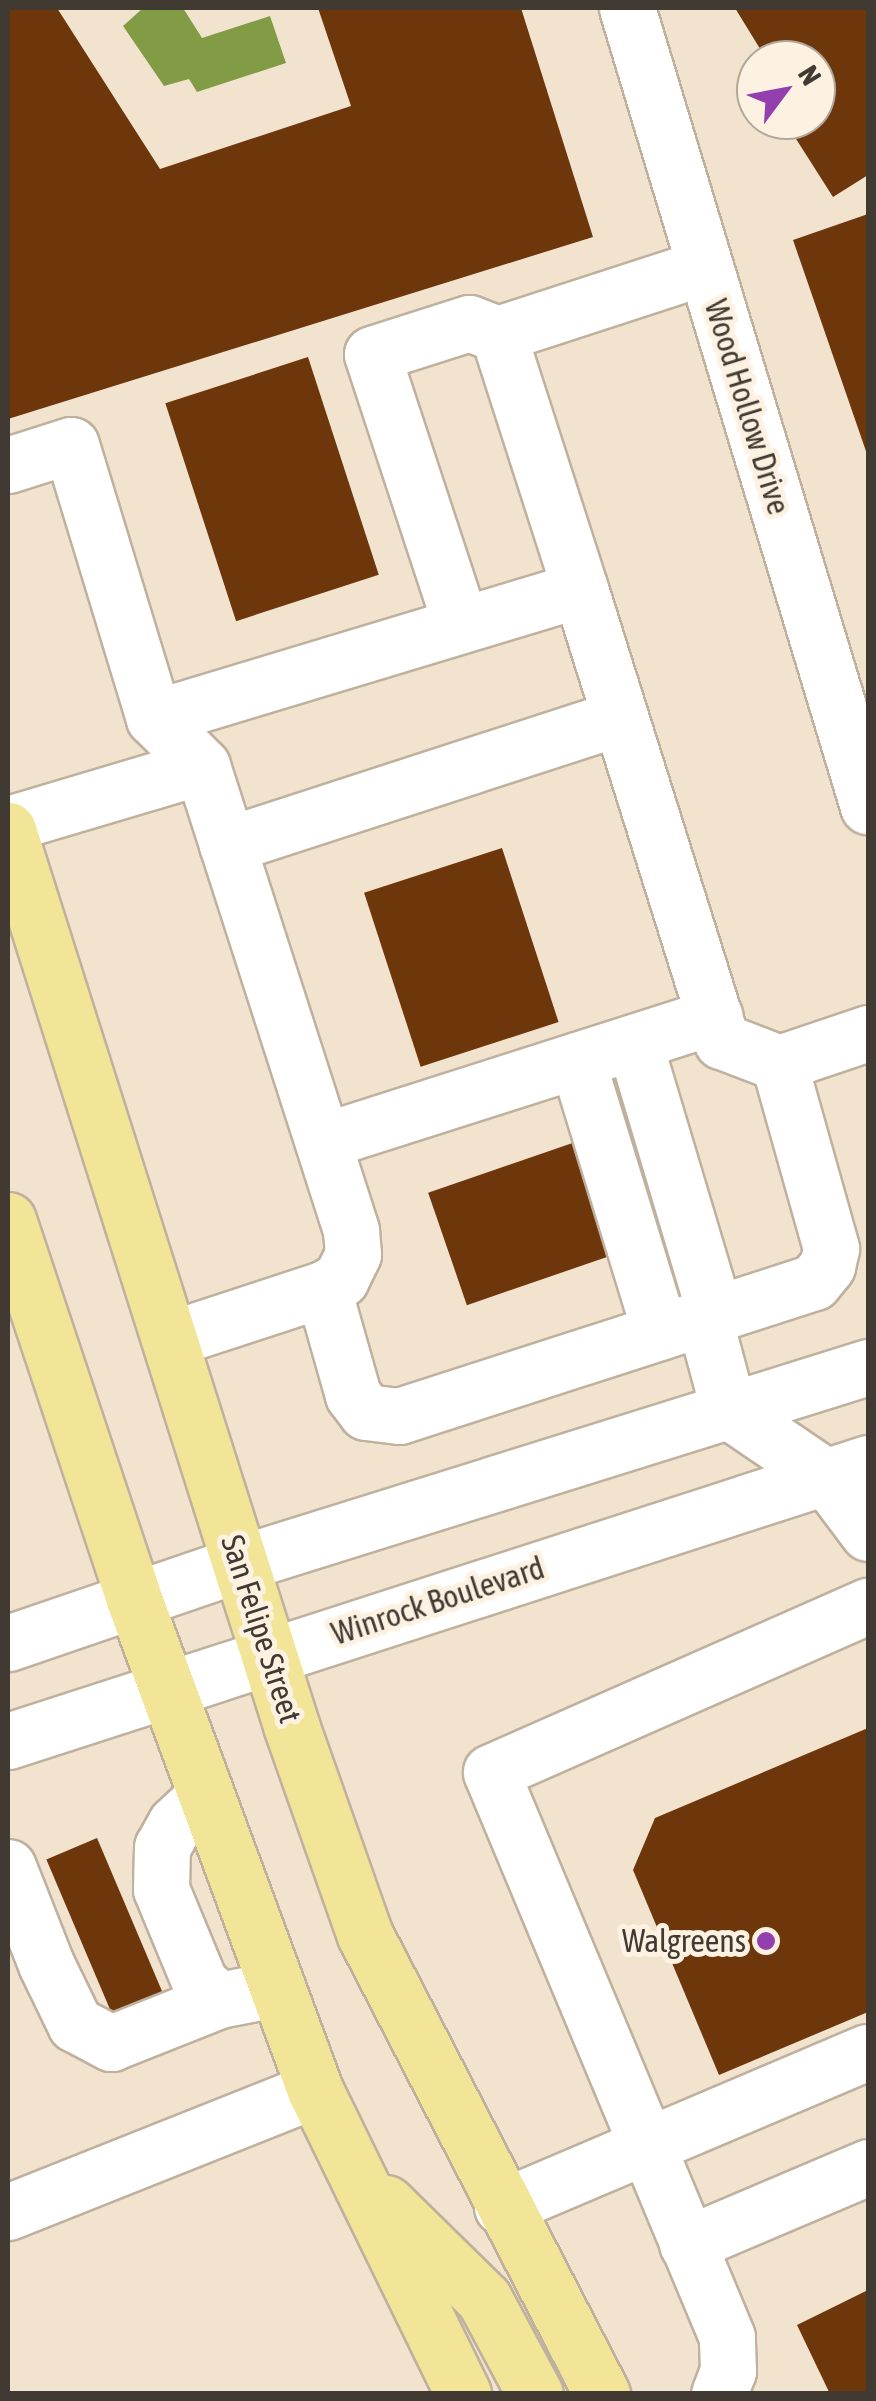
<!DOCTYPE html>
<html>
<head>
<meta charset="utf-8">
<style>
	body { margin:0 }
	#map { position:relative; width:876px; height:2401px; overflow:hidden; background:#f2e3cf; font-family:"Asap Condensed",sans-serif }
	div>[style] { position:absolute }
	.water>* { inset:0; background:#829c45 }
	.building>* { inset:0; background:#6e360b; transform-origin:0 0 }
	.roads { filter:drop-shadow(2px 0 #bfb19e) drop-shadow(-2px 0 #bfb19e) drop-shadow(0 2px #bfb19e) drop-shadow(0 -2px #bfb19e) }
	.minor>* { height:55px; margin:-27.5px; padding:0 27.5px; transform-origin:27.5px; border-radius:27.5px; background:#fff }
	.major>* { height:55px; margin:-27.5px; padding:0 27.5px; transform-origin:27.5px; border-radius:27.5px; background:#f2e597 }
	.dots>* { width:28px; height:28px; translate:-50% -50%; box-sizing:border-box; border:5px solid #fdf1e1; border-radius:50% }
	span { translate:-50% -50%; white-space:nowrap; text-align:center; line-height:1.15; -webkit-text-stroke:10px #fdf1e1; paint-order:stroke }
	.street-label { font-size:32px; color:#403a32 }
	.poi-label { font-size:32px; color:#403a32 }
	.right { translate:-100% -50%; text-align:right }
	.frame { position:absolute; inset:0; border:10px solid #403a32; pointer-events:none }
	.north { position:absolute; left:736px; top:40px; width:100px; height:100px; box-sizing:border-box; background:#fdf1e1; border:2px solid #b1a89b; border-radius:50%; rotate:58deg; font-size:28px; font-weight:700; line-height:40px; text-align:center; color:#403a32 }
	.north::after { content:''; display:block; margin:auto; width:35px; height:45px; background:#9340ae; clip-path:polygon(50% 0,100% 100%,50% 72%,0 100%) }
</style>
</head>
<body>
<div id="map">
	<div class="water">
		<i style="clip-path:polygon(143px 8px,183px 8px,202px 38px,270px 16px,286px 63px,197px 92px,189px 79px,164px 86px,123px 26px)"></i>
	</div>
	<div class="building">
		<i style="clip-path:polygon(8px 8px,57px 8px,160px 169px,351px 106px,318px 8px,521px 8px,593px 237px,8px 419px)"></i>
		<i style="clip-path:polygon(735px 8px,868px 8px,868px 175px,833px 197px,784px 120px,816px 120px,816px 60px,767px 60px)"></i>
		<i style="clip-path:polygon(868px 214px,868px 457px,793px 240px)"></i>
		<i style="left:308px;top:357px;width:229px;height:150px;rotate:72deg"></i>
		<i style="left:502px;top:848px;width:183px;height:145px;rotate:72deg"></i>
		<i style="left:587px;top:1138px;width:119px;height:168px;rotate:71deg"></i>
		<i style="clip-path:polygon(868px 1728px,868px 2012px,719px 2075px,633px 1870px,655px 1818px)"></i>
		<i style="left:97px;top:1838px;width:182px;height:55px;rotate:67deg"></i>
		<i style="clip-path:polygon(868px 2290px,868px 2394px,830px 2394px,797px 2325px)"></i>
	</div>
	<div class="roads">
		<div class="minor">
			<i style="left:627px;top:8px;width:834px;rotate:73.2deg"></i>
			<i style="left:8px;top:465px;width:66px;rotate:-17.6deg"></i>
			<i style="left:71px;top:445px;width:285px;rotate:73.1deg"></i>
			<i style="left:154px;top:718px;width:68px;rotate:45deg"></i>
			<i style="left:202px;top:766px;width:488px;rotate:72.2deg"></i>
			<i style="left:351px;top:1231px;width:23px;rotate:85deg"></i>
			<i style="left:353px;top:1254px;width:28px;rotate:116deg"></i>
			<i style="left:341px;top:1279px;width:21px;rotate:151deg"></i>
			<i style="left:323px;top:1289px;width:161px;rotate:161.9deg"></i>
			<i style="left:580px;top:589px;width:474px;rotate:72.6deg"></i>
			<i style="left:722px;top:1041px;width:61px;rotate:21.1deg"></i>
			<i style="left:779px;top:1063px;width:94px;rotate:-18.6deg"></i>
			<i style="left:461px;top:625px;width:285px;rotate:-108.2deg"></i>
			<i style="left:372px;top:354px;width:102px;rotate:-17.7deg"></i>
			<i style="left:469px;top:323px;width:31px;rotate:21deg"></i>
			<i style="left:154px;top:718px;width:445px;rotate:-16.8deg"></i>
			<i style="left:580px;top:589px;width:268px;rotate:-107.8deg"></i>
			<i style="left:498px;top:334px;width:217px;rotate:-18deg"></i>
			<i style="left:8px;top:824px;width:202px;rotate:-16.6deg"></i>
			<i style="left:227px;top:845px;width:413px;rotate:-18deg"></i>
			<i style="left:634px;top:1042px;width:284px;rotate:73.4deg"></i>
			<i style="left:577px;top:1060px;width:284px;rotate:73deg"></i>
			<i style="left:323px;top:1141px;width:411px;rotate:-17.7deg"></i>
			<i style="left:323px;top:1289px;width:110px;rotate:74.2deg"></i>
			<i style="left:353px;top:1395px;width:21px;rotate:53deg"></i>
			<i style="left:366px;top:1412px;width:33px;rotate:7deg"></i>
			<i style="left:399px;top:1416px;width:436px;rotate:-17.9deg"></i>
			<i style="left:814px;top:1282px;width:21px;rotate:-51deg"></i>
			<i style="left:827px;top:1266px;width:18px;rotate:-77deg"></i>
			<i style="left:831px;top:1248px;width:192px;rotate:-105.7deg"></i>
			<i style="left:704px;top:1318px;width:96px;rotate:75deg"></i>
			<i style="left:729px;top:1411px;width:117px;rotate:34.2deg"></i>
			<i style="left:826px;top:1477px;width:70px;rotate:53.1deg"></i>
			<i style="left:8px;top:1643px;width:246px;rotate:-18.9deg"></i>
			<i style="left:241px;top:1563px;width:657px;rotate:-17.36deg"></i>
			<i style="left:8px;top:1741px;width:904px;rotate:-17.91deg"></i>
			<i style="left:206px;top:1795px;width:42px;rotate:136.9deg"></i>
			<i style="left:175px;top:1824px;width:26px;rotate:119deg"></i>
			<i style="left:162px;top:1847px;width:42px;rotate:91.4deg"></i>
			<i style="left:161px;top:1889px;width:102px;rotate:67.5deg"></i>
			<i style="left:200px;top:1983px;width:25px;rotate:42deg"></i>
			<i style="left:219px;top:2000px;width:33px;rotate:-11deg"></i>
			<i style="left:8px;top:1867px;width:104px;rotate:68.6deg"></i>
			<i style="left:46px;top:1964px;width:67px;rotate:64.2deg"></i>
			<i style="left:75px;top:2024px;width:41px;rotate:27.8deg"></i>
			<i style="left:111px;top:2043px;width:116px;rotate:-21.7deg"></i>
			<i style="left:502px;top:2207px;width:397px;rotate:-23deg"></i>
			<i style="left:8px;top:2212px;width:330px;rotate:-21.7deg"></i>
			<i style="left:687px;top:2244px;width:197px;rotate:-23deg"></i>
			<i style="left:719px;top:2394px;width:25px;rotate:-69deg"></i>
			<i style="left:728px;top:2371px;width:34px;rotate:-92deg"></i>
			<i style="left:727px;top:2337px;width:612px;rotate:-112.67deg"></i>
			<i style="left:491px;top:1772px;width:412px;rotate:-23.8deg"></i>
		</div>
		<div class="major">
			<i style="left:8px;top:830px;width:942px;rotate:72.45deg"></i>
			<i style="left:292px;top:1728px;width:219px;rotate:70.6deg"></i>
			<i style="left:365px;top:1935px;width:517px;rotate:62.69deg"></i>
			<i style="left:8px;top:1220px;width:399px;rotate:71.6deg"></i>
			<i style="left:134px;top:1599px;width:523px;rotate:69.76deg"></i>
			<i style="left:315px;top:2090px;width:338px;rotate:64deg"></i>
			<i style="left:386px;top:2203px;width:137px;rotate:44.4deg"></i>
			<i style="left:484px;top:2299px;width:108px;rotate:61.8deg"></i>
		</div>
	</div>
	<div class="dots">
		<i style="left:766px;top:1941px;background:#9340ae"></i>
	</div>
	<div class="street-label">
		<span style="left:747px;top:407px;rotate:73deg">Wood Hollow Drive</span>
		<span style="left:438px;top:1601px;rotate:-18deg">Winrock Boulevard</span>
		<span style="left:261px;top:1629px;rotate:72deg">San Felipe Street</span>
	</div>
	<div class="poi-label">
		<span class="right" style="left:746px;top:1941px">Walgreens</span>
	</div>
	<div class="frame"></div>
	<div class="north">N</div>
</div>
</body>
</html>
